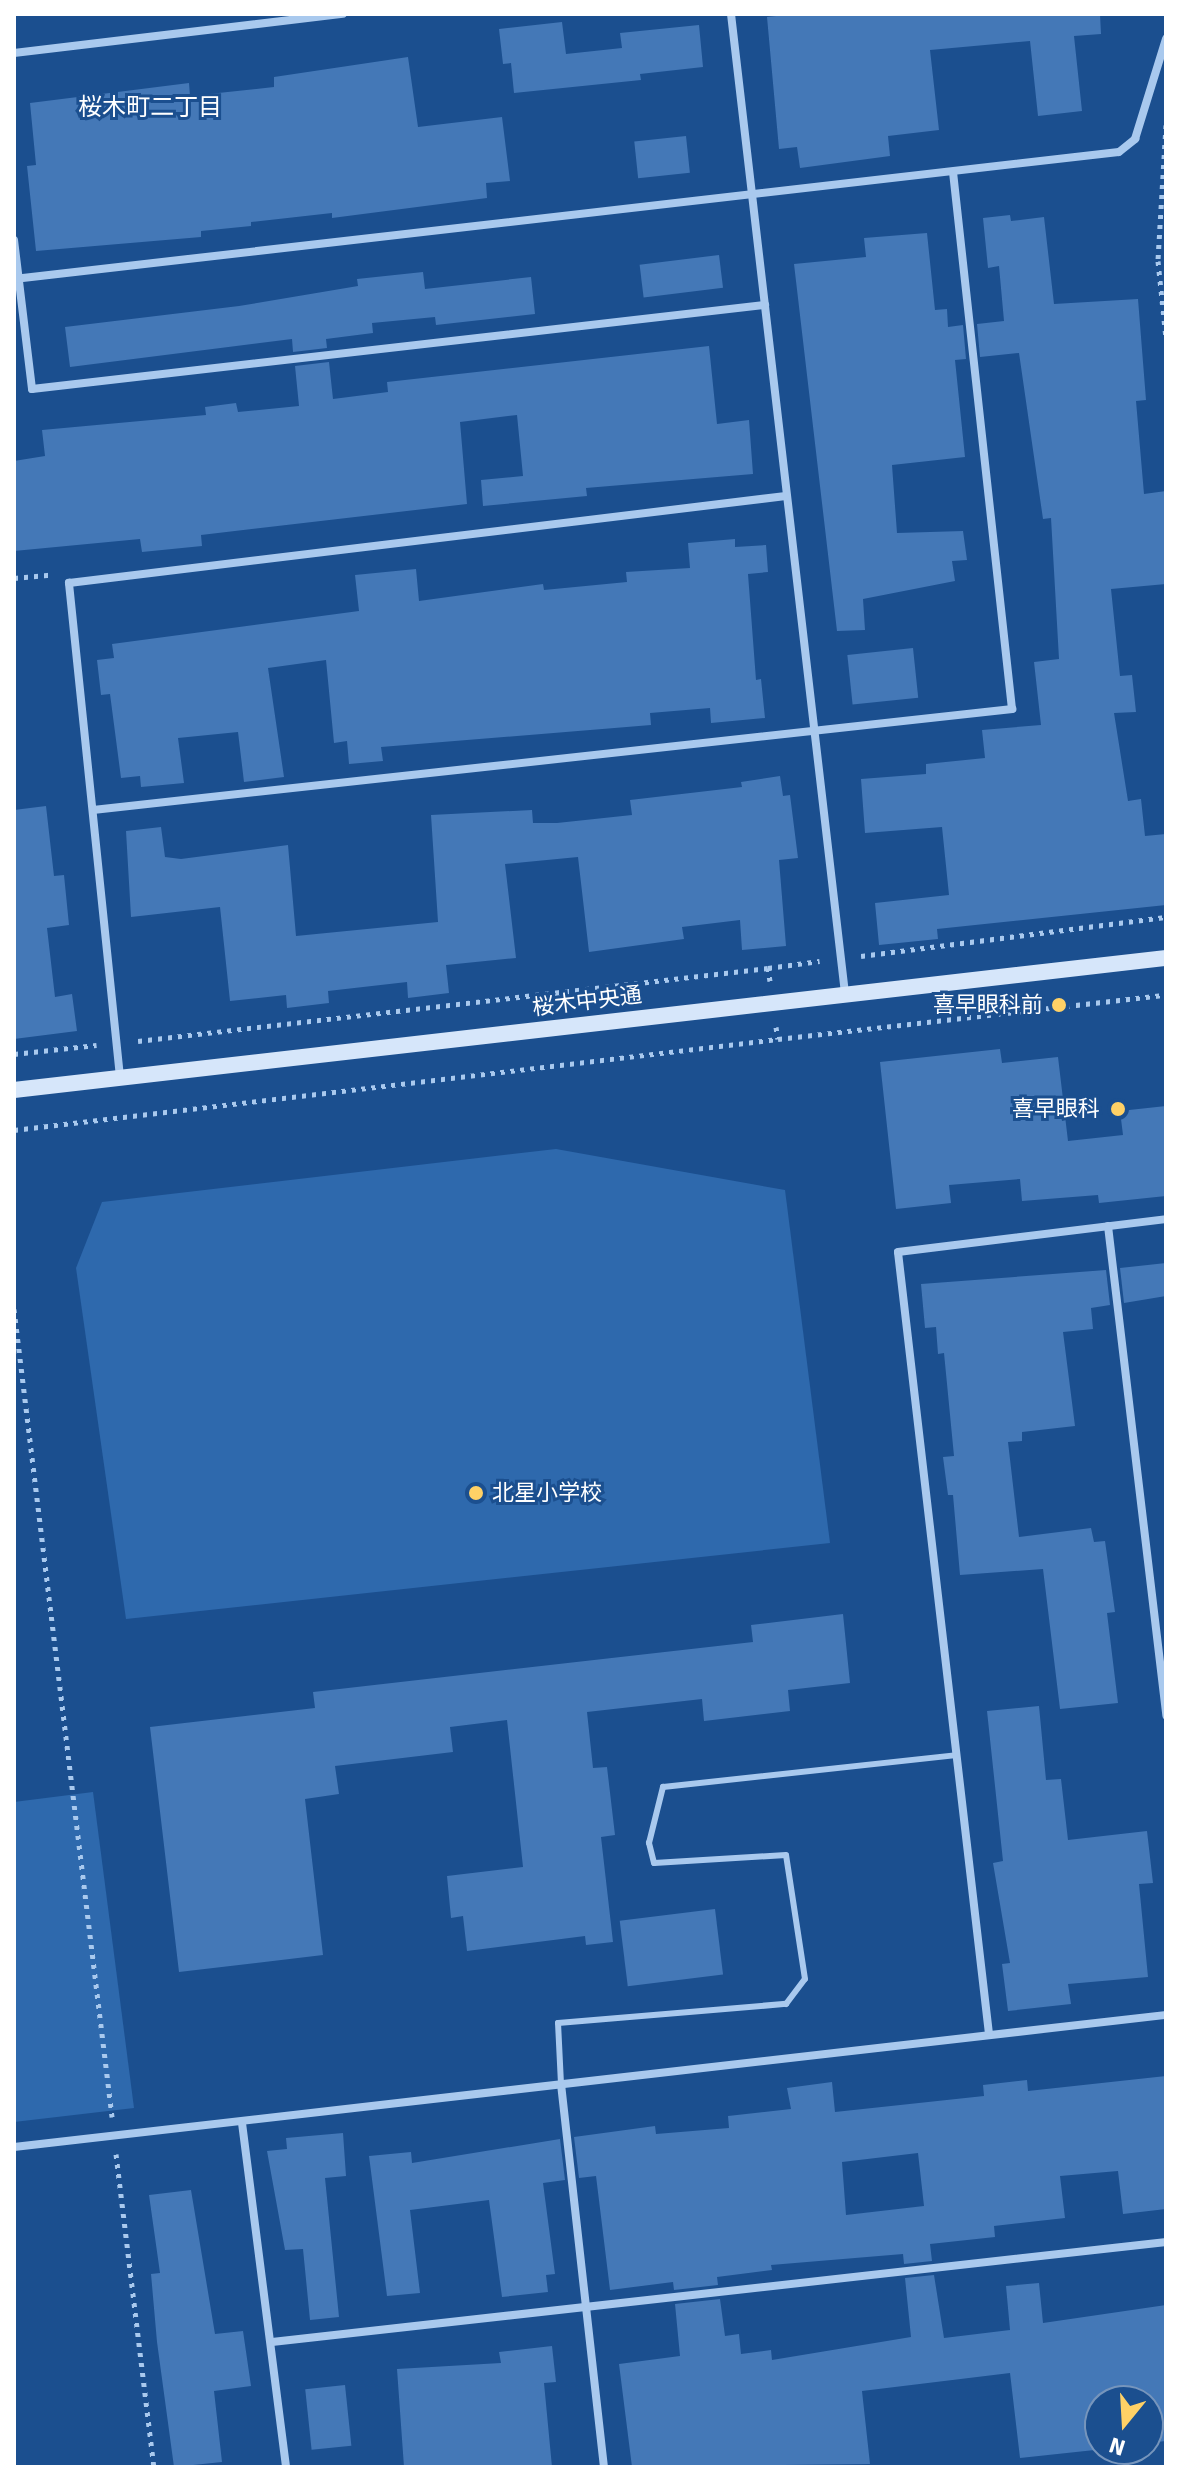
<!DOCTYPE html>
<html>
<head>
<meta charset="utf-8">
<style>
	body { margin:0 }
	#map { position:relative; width:1180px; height:2481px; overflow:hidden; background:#1b4f8f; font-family:Signika,"Noto Sans JP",sans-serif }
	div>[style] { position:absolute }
	.green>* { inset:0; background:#2e69ad }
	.building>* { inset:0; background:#4478b7; transform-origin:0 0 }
	.path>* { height:5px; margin-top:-2.5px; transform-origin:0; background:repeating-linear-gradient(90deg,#a9c9ee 0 4px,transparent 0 10px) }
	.lane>* { height:6px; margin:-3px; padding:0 3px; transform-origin:3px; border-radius:3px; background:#a9c9ee }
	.street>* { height:8px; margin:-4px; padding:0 4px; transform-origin:4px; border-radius:4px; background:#a9c9ee }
	.secondary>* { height:16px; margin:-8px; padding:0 8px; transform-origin:8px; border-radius:8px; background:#d6e6fa }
	.dots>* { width:22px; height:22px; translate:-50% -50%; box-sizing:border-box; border:4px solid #1b4f8f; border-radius:50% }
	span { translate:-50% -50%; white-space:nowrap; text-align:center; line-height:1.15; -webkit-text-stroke:6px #1b4f8f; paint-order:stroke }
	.street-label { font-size:22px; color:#fff }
	.poi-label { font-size:22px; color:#fff }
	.right { translate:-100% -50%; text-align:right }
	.left { translate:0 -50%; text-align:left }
	.neighbourhood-label { font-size:24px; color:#fff }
	.frame { position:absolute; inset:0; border:16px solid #fff; pointer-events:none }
	.north { position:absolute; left:1084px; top:2385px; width:80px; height:80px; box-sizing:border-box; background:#1b4f8f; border:2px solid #7695bc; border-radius:50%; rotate:198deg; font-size:22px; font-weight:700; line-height:32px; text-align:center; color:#fff }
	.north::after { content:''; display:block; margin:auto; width:28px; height:36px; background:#ffd166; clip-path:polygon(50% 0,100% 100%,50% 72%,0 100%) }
</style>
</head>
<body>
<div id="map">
	<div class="green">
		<i style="clip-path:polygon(556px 1149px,785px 1190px,830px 1543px,126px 1619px,76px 1268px,102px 1202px)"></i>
		<i style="clip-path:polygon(93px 1792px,134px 2108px,14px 2122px,14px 1802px)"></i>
	</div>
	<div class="building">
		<i style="clip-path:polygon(794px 14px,1100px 14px,1101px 34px,1074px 36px,1082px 111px,1038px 116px,1030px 41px,930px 50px,939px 130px,888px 136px,890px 156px,800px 168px,797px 147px,779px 149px,767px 17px)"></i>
		<i style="clip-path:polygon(562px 22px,566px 54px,622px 48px,620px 33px,699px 25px,703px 67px,640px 74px,641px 80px,514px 93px,511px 63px,503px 64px,499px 29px)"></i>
		<i style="clip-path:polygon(408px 57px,418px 127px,502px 117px,510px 181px,486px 183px,487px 198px,332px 218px,332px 213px,251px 222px,251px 226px,201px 231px,201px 237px,36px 251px,27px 166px,36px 165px,30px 103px,189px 83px,190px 96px,274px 87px,274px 77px)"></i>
		<i style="left:686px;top:136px;width:37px;height:52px;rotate:84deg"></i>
		<i style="clip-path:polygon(1010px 215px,1011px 221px,1044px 217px,1054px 304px,1138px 299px,1146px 400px,1136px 401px,1144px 494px,1166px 491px,1166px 584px,1111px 589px,1120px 676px,1132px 675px,1136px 712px,1114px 713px,1128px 801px,1141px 799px,1145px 836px,1166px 834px,1166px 905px,937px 929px,938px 939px,879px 945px,875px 903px,949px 895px,942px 827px,865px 833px,861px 779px,926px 774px,926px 764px,985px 758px,982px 730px,1041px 725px,1034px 662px,1059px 659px,1051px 518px,1043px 519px,1019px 353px,980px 357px,977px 324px,1004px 321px,999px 266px,988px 268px,983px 218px)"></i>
		<i style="clip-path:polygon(927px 233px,935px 310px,947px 309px,948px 327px,963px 325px,966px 359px,955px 360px,965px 457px,892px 465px,897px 533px,963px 531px,967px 560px,952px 561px,955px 581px,863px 599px,865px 630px,837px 631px,794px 264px,866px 257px,864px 238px)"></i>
		<i style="left:719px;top:255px;width:33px;height:80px;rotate:83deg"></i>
		<i style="clip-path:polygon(423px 272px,425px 289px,531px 277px,535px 314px,436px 325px,435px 317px,372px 323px,373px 333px,326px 339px,327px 348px,293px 352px,292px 339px,70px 367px,65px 327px,239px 306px,358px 286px,357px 279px)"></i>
		<i style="clip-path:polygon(709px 346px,717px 424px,749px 420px,753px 474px,586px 488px,587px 496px,483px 506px,481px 480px,523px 476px,517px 415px,460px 422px,467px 504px,201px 535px,202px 546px,142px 552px,140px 539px,14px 551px,14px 461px,45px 456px,42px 430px,206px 415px,205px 407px,236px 403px,238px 412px,299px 406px,295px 366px,329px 362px,333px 399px,388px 392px,387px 382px)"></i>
		<i style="clip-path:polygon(735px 539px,735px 547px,766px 545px,768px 572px,748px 574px,756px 680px,761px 679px,765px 718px,711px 723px,710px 708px,650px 713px,651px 725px,381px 747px,383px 761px,349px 764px,347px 741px,334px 743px,326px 660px,268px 668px,284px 777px,244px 782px,238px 732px,178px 738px,184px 783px,141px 787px,140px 776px,121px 778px,110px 694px,101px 695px,97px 660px,114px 658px,112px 644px,359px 611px,355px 575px,416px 569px,419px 601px,543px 584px,544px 590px,627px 582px,626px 572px,690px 568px,688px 543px)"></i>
		<i style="left:913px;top:648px;width:50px;height:66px;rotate:84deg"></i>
		<i style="clip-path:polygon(780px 776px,783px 796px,790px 795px,798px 858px,779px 860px,786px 946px,742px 950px,740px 920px,682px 927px,684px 939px,589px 952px,578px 857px,505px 864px,516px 958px,446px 965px,449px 993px,408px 998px,407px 982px,328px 991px,329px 1003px,287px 1008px,286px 995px,230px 1001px,220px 907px,131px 917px,126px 831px,161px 827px,165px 857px,181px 859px,288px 845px,296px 936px,438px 922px,431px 815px,532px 810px,533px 823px,557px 823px,632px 815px,630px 800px,742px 787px,741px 782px)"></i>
		<i style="clip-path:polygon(46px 806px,54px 876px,64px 875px,69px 925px,47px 928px,55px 997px,72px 994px,77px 1031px,14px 1039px,14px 810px)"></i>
		<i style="clip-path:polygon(1000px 1049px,1002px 1063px,1058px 1057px,1068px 1141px,1123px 1135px,1120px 1111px,1166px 1106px,1166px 1196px,1099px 1203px,1098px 1195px,1022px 1201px,1020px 1179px,949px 1185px,951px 1203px,896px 1209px,880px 1062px)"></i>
		<i style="clip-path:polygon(1166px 1263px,1166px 1296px,1124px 1303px,1120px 1268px)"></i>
		<i style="clip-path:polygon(1106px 1270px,1110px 1305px,1091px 1308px,1093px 1329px,1063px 1332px,1075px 1426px,1022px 1432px,1022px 1441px,1008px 1442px,1019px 1537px,1091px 1528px,1094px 1542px,1105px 1541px,1115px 1612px,1107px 1613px,1118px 1703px,1060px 1709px,1043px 1569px,960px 1575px,953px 1495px,948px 1495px,943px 1457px,954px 1456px,944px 1353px,938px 1354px,936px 1327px,925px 1328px,921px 1284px)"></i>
		<i style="clip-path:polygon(843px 1614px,850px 1683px,788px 1690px,790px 1711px,704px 1721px,702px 1699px,587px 1712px,593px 1768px,607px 1767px,615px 1835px,601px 1837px,613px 1942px,586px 1945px,585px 1936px,467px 1951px,463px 1916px,451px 1918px,447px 1876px,523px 1867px,507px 1720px,450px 1727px,453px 1752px,335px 1766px,339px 1794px,305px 1799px,323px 1955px,179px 1972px,150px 1727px,315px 1708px,313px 1692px,753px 1642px,751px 1625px)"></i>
		<i style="clip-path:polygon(1039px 1706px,1046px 1780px,1061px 1779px,1068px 1840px,1147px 1831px,1153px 1883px,1139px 1884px,1148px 1977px,1068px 1984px,1071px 2004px,1008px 2011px,1002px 1964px,1010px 1963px,993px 1863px,1003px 1861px,987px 1711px)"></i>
		<i style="left:715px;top:1909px;width:66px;height:96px;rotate:83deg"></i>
		<i style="clip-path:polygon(evenodd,1166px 2076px,1166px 2209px,1123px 2214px,1118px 2171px,1060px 2176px,1065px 2218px,994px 2226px,995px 2237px,930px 2244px,932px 2261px,904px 2264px,903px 2254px,771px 2265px,772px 2270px,717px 2277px,718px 2285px,674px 2290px,673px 2282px,610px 2290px,596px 2176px,579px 2178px,574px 2137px,655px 2126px,656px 2134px,729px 2128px,728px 2116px,791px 2109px,787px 2088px,832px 2082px,835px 2112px,984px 2096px,983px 2085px,1027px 2080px,1028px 2091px,1166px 2076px,918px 2153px,924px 2206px,846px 2215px,842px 2162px,918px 2153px)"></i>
		<i style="clip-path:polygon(343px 2133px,346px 2176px,325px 2178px,339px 2317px,310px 2320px,303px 2249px,285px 2250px,267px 2151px,287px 2149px,286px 2138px)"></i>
		<i style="clip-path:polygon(560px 2139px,565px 2180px,543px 2183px,555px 2274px,546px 2275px,548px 2292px,502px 2297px,489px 2200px,410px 2210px,420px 2293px,387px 2296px,369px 2156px,411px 2152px,412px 2163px)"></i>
		<i style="clip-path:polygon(191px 2190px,215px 2334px,243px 2331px,251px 2386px,214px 2391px,222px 2462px,174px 2467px,157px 2342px,151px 2274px,160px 2273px,149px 2195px)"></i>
		<i style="clip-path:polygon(934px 2275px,944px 2338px,1010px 2330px,1006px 2286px,1039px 2283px,1043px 2323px,1166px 2305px,1166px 2441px,1148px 2443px,1148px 2401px,1100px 2401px,1100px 2449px,1104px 2449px,1020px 2458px,1010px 2373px,862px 2391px,870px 2464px,632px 2467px,619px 2364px,680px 2356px,675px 2304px,720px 2299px,725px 2336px,739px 2334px,741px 2354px,771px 2350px,772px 2360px,911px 2337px,905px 2278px)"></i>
		<i style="clip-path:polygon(552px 2346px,556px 2382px,544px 2383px,552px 2467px,404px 2467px,397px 2369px,501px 2363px,499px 2352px)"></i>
		<i style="left:345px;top:2385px;width:61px;height:40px;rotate:84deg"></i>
	</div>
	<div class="path">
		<i style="left:1166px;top:125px;width:136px;rotate:93.4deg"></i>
		<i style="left:1158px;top:261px;width:77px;rotate:84.1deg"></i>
		<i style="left:14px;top:578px;width:36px;rotate:-5deg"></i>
		<i style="left:861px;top:956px;width:307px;rotate:-7.3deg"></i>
		<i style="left:770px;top:981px;width:13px;rotate:-99deg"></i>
		<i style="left:768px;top:968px;width:52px;rotate:-7.7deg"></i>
		<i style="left:776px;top:1027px;width:12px;rotate:81deg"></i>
		<i style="left:778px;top:1039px;width:390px;rotate:-6.5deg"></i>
		<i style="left:138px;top:1041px;width:634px;rotate:-6.61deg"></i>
		<i style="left:14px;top:1054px;width:83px;rotate:-6.2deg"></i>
		<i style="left:14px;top:1130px;width:769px;rotate:-6.79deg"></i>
		<i style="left:14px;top:1309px;width:814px;rotate:83.08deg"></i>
		<i style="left:116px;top:2154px;width:315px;rotate:83.1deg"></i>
	</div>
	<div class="lane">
		<i style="left:561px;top:2084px;width:61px;rotate:-92.8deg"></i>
		<i style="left:558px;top:2023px;width:229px;rotate:-4.8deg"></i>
		<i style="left:786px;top:2004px;width:31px;rotate:-53deg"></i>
		<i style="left:805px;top:1979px;width:125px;rotate:-98.7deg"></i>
		<i style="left:786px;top:1855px;width:132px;rotate:176.5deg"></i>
		<i style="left:654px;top:1863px;width:21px;rotate:-104deg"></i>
		<i style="left:649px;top:1843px;width:58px;rotate:-76deg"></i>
		<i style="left:663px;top:1787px;width:295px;rotate:-6.2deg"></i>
	</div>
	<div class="street">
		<i style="left:731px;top:14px;width:987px;rotate:83.36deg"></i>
		<i style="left:14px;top:53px;width:331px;rotate:-6.8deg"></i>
		<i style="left:14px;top:240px;width:150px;rotate:83.1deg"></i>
		<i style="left:32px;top:389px;width:738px;rotate:-6.54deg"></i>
		<i style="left:14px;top:279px;width:1112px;rotate:-6.56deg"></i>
		<i style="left:1119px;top:152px;width:21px;rotate:-39deg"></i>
		<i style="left:1135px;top:139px;width:105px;rotate:-72.8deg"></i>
		<i style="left:93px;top:810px;width:925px;rotate:-6.27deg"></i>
		<i style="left:1012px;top:709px;width:540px;rotate:-96.27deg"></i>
		<i style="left:120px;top:1077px;width:497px;rotate:-95.9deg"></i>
		<i style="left:69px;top:583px;width:722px;rotate:-6.92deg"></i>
		<i style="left:1108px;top:1226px;width:493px;rotate:83.2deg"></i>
		<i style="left:989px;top:2034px;width:787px;rotate:-96.64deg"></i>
		<i style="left:898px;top:1252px;width:270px;rotate:-7deg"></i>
		<i style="left:561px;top:2084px;width:385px;rotate:83.6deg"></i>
		<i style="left:242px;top:2123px;width:347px;rotate:82.7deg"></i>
		<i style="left:14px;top:2147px;width:1160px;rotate:-6.54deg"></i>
		<i style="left:272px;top:2342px;width:900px;rotate:-6.38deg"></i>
	</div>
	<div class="secondary">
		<i style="left:14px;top:1090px;width:1160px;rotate:-6.54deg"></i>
	</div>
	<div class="dots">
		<i style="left:1059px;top:1005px;background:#ffd166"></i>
		<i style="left:1118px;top:1109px;background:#ffd166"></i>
		<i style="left:476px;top:1493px;background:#ffd166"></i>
	</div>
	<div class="street-label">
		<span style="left:587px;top:1001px;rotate:-7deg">桜木中央通</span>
	</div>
	<div class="poi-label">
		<span class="right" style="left:1043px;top:1005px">喜早眼科前</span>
		<span class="right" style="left:1100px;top:1109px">喜早眼科</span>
		<span class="left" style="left:492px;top:1493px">北星小学校</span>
	</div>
	<div class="neighbourhood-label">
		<span style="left:150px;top:108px">桜木町二丁目</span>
	</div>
	<div class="frame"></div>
	<div class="north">N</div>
</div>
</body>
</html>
